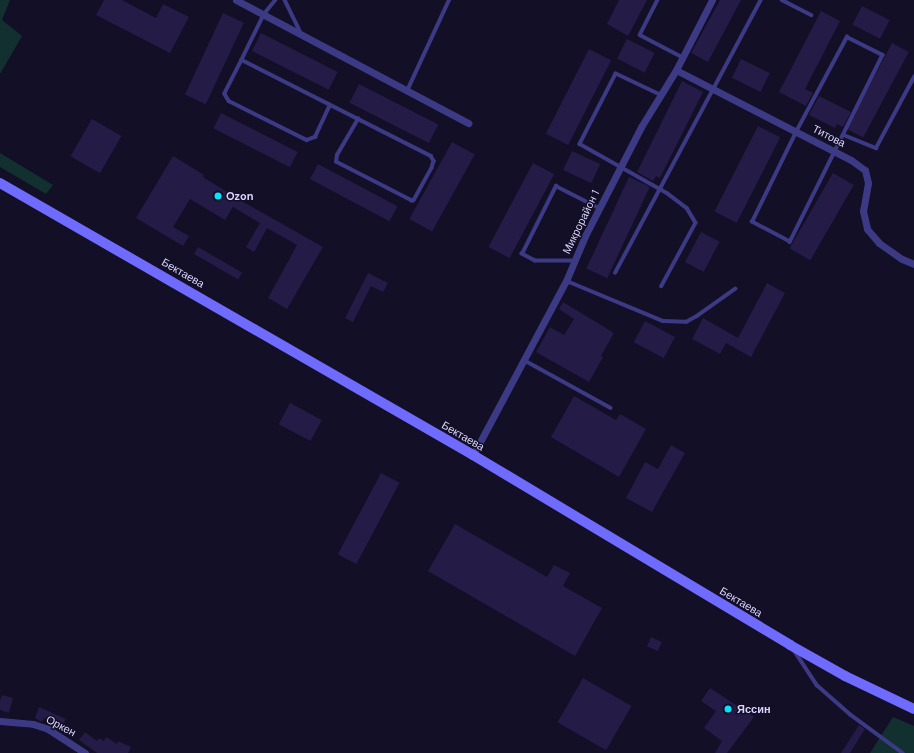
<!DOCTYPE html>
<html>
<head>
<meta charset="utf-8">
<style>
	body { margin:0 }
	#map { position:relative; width:914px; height:753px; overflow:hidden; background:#130f26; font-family:"DM Sans",sans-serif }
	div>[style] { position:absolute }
	.green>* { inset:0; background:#12302f }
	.building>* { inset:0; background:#241b47; transform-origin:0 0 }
	.lane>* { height:3.5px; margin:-1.75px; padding:0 1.75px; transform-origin:1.75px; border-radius:1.75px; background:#3d3a85 }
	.street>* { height:7px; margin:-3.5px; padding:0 3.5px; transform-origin:3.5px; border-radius:3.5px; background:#3d3a85 }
	.secondary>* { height:10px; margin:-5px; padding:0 5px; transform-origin:5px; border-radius:5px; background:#6f6bff }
	.dots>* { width:11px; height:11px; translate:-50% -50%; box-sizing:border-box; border:2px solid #130f26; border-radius:50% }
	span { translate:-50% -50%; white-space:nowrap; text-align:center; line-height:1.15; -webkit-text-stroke:3px #130f26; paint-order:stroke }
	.street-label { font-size:11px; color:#d9d4ff }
	.poi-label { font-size:11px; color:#d9d4ff; font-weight:700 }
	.left { translate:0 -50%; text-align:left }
</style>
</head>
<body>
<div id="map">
	<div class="green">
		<i style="clip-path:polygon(0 0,10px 0,2px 20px,22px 36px,0 74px)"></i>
		<i style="clip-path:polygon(0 153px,53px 185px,46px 194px,0 167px)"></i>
		<i style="clip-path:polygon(893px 717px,914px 726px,914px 753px,870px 753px)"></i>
	</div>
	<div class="building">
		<i style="clip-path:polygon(104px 0,122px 0,156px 18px,163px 4px,189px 17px,170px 53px,96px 15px)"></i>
		<i style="clip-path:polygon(619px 0,647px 0,628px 36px,607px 24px)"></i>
		<i style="clip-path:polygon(720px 0,741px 0,708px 62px,691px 53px)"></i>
		<i style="left:862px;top:6px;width:31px;height:21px;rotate:27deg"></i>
		<i style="clip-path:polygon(821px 11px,840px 21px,805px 89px,813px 93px,806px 106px,779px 92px)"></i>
		<i style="left:223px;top:13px;width:23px;height:90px;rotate:25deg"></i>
		<i style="left:261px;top:33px;width:86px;height:20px;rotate:27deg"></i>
		<i style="left:627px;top:39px;width:31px;height:22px;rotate:27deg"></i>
		<i style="left:892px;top:43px;width:19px;height:97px;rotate:28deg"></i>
		<i style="left:589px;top:49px;width:25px;height:95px;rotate:27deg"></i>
		<i style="left:741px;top:59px;width:32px;height:21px;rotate:26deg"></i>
		<i style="clip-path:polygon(682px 81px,703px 92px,660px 178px,656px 176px,653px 181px,637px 172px)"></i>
		<i style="left:359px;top:84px;width:89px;height:21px;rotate:27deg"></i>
		<i style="clip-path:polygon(819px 96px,851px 112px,843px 127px,837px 124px,835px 128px,809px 115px)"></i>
		<i style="left:221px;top:113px;width:86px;height:17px;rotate:27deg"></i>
		<i style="left:92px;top:119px;width:34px;height:43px;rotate:30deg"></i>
		<i style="left:758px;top:126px;width:25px;height:96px;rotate:27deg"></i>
		<i style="left:452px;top:142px;width:26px;height:88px;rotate:29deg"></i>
		<i style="left:572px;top:151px;width:31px;height:21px;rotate:25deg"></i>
		<i style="clip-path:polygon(173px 156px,204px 175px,203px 177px,238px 199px,323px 247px,287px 309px,268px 298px,297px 245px,267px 228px,254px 252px,246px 247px,260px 223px,233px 207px,225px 220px,190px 199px,173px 227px,189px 236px,183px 246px,136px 218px)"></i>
		<i style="left:533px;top:163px;width:24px;height:95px;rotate:28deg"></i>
		<i style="left:318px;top:164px;width:90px;height:17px;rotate:28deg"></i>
		<i style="left:833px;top:173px;width:24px;height:87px;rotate:30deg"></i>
		<i style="left:629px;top:177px;width:23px;height:101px;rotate:25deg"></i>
		<i style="left:701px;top:232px;width:21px;height:34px;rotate:28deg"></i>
		<i style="left:198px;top:247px;width:51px;height:8px;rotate:30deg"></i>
		<i style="clip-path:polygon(368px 273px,388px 283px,383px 292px,371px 286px,353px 322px,345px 318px)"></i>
		<i style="clip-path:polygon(767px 283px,785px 293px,751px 357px,726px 343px,720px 354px,692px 339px,703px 318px,738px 338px)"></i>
		<i style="clip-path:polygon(563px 302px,614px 333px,601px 356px,603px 357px,589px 382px,536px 352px,550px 327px,564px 335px,574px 319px,559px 309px)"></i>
		<i style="left:645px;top:321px;width:34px;height:24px;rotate:28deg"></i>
		<i style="clip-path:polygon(574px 396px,616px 420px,620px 414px,646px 429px,619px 477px,551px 437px)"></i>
		<i style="left:290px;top:403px;width:36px;height:24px;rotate:28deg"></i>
		<i style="clip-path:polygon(671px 445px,685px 453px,652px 512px,626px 498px,645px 462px,658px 469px)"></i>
		<i style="left:381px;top:473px;width:21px;height:92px;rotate:28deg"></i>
		<i style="clip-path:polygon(455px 524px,547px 577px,554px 565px,570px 573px,563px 586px,602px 608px,575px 656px,428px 571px)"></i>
		<i style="left:651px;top:637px;width:12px;height:10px;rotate:24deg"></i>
		<i style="left:583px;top:678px;width:56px;height:51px;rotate:30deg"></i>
		<i style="clip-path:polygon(710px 688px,754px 717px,727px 753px,715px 753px,722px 741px,704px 728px,716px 711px,701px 701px)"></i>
		<i style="clip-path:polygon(2px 695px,13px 698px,9px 713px,0 710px,0 701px)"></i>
		<i style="clip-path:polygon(39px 707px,66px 719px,61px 727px,44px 718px,42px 722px,35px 718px)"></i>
		<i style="clip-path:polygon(859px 725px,865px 729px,850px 753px,841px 753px)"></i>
		<i style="clip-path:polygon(85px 732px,97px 741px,99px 738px,104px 741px,106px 737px,117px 744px,118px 741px,131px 747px,128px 753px,97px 753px,79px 740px)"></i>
	</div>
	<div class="lane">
		<i style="left:276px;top:0;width:19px;rotate:129deg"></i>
		<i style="left:264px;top:15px;width:50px;rotate:116.1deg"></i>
		<i style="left:242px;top:60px;width:212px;rotate:26.9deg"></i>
		<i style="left:431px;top:156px;width:6px;rotate:59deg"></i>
		<i style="left:434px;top:161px;width:7px;rotate:106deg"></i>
		<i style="left:432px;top:168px;width:37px;rotate:119deg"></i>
		<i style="left:414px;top:200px;width:2px;rotate:153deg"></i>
		<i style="left:412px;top:201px;width:85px;rotate:-152.8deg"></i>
		<i style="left:336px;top:162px;width:7px;rotate:-82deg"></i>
		<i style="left:337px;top:155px;width:42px;rotate:-59.7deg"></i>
		<i style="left:285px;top:0;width:37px;rotate:64deg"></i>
		<i style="left:658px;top:0;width:39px;rotate:117deg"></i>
		<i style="left:640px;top:35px;width:47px;rotate:27.6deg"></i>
		<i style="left:782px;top:0;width:33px;rotate:27deg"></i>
		<i style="left:847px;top:37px;width:40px;rotate:26.6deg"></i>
		<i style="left:883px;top:55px;width:209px;rotate:116.4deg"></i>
		<i style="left:790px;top:242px;width:43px;rotate:-152.2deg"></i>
		<i style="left:752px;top:222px;width:100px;rotate:-63.9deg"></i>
		<i style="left:796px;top:132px;width:108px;rotate:-61.8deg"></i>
		<i style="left:242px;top:60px;width:38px;rotate:117deg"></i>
		<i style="left:225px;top:94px;width:8px;rotate:60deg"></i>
		<i style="left:229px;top:101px;width:87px;rotate:26.6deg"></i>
		<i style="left:307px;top:140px;width:9px;rotate:-21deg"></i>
		<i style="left:315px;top:137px;width:35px;rotate:-65deg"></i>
		<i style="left:407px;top:91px;width:100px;rotate:-65.2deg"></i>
		<i style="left:660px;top:95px;width:49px;rotate:-154.5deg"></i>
		<i style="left:616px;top:74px;width:79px;rotate:117.2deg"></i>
		<i style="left:580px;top:144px;width:100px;rotate:29.4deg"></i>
		<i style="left:667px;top:193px;width:25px;rotate:37deg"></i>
		<i style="left:687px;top:208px;width:17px;rotate:59deg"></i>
		<i style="left:696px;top:223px;width:72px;rotate:118.4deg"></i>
		<i style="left:844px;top:135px;width:35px;rotate:22deg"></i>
		<i style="left:876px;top:148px;width:81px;rotate:-61.8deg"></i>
		<i style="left:574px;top:261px;width:39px;rotate:180deg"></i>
		<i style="left:535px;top:261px;width:15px;rotate:-152deg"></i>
		<i style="left:522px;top:254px;width:76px;rotate:-63.4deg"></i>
		<i style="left:556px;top:186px;width:48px;rotate:27.1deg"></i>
		<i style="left:615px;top:273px;width:310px;rotate:-61.9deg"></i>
		<i style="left:567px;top:281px;width:104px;rotate:22.6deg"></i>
		<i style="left:663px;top:321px;width:23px;rotate:2deg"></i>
		<i style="left:686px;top:322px;width:13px;rotate:-29deg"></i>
		<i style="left:697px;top:316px;width:47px;rotate:-35.4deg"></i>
		<i style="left:524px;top:360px;width:99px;rotate:28.9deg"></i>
		<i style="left:794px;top:650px;width:42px;rotate:56.7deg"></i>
		<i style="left:817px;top:685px;width:45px;rotate:41.4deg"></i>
		<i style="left:851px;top:715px;width:64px;rotate:36.2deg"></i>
	</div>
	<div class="street">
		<i style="left:236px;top:0;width:263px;rotate:27.9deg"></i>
		<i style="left:676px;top:70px;width:197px;rotate:27.2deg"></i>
		<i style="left:851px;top:160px;width:17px;rotate:36deg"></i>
		<i style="left:865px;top:170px;width:13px;rotate:77deg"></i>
		<i style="left:868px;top:183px;width:28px;rotate:100deg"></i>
		<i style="left:863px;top:211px;width:18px;rotate:77deg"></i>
		<i style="left:867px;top:229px;width:18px;rotate:49deg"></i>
		<i style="left:879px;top:243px;width:28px;rotate:35deg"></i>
		<i style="left:902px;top:259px;width:13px;rotate:23deg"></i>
		<i style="left:473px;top:455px;width:197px;rotate:-61.9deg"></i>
		<i style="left:566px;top:281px;width:49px;rotate:-67.1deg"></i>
		<i style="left:585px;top:236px;width:123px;rotate:-62.8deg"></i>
		<i style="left:641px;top:127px;width:67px;rotate:-58.4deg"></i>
		<i style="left:676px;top:70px;width:79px;rotate:-62.8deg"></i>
		<i style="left:0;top:721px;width:33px;rotate:5deg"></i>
		<i style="left:33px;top:724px;width:16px;rotate:18deg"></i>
		<i style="left:48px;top:729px;width:44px;rotate:33deg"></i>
	</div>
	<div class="secondary">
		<i style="left:0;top:183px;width:546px;rotate:29.9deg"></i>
		<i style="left:473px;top:455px;width:370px;rotate:30.9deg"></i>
		<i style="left:790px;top:645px;width:63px;rotate:29.4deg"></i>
		<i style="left:845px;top:676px;width:76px;rotate:25.6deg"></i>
	</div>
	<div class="dots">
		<i style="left:218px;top:196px;background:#00e5ff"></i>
		<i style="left:728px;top:709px;background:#00e5ff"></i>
	</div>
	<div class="street-label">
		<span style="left:829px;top:136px;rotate:27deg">Титова</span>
		<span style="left:581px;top:222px;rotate:-64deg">Микрорайон 1</span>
		<span style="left:183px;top:273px;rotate:30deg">Бектаева</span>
		<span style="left:463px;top:436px;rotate:30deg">Бектаева</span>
		<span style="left:741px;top:602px;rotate:31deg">Бектаева</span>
		<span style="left:61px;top:726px;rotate:28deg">Оркен</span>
	</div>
	<div class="poi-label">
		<span class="left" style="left:226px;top:196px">Ozon</span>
		<span class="left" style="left:737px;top:709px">Яссин</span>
	</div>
</div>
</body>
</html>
